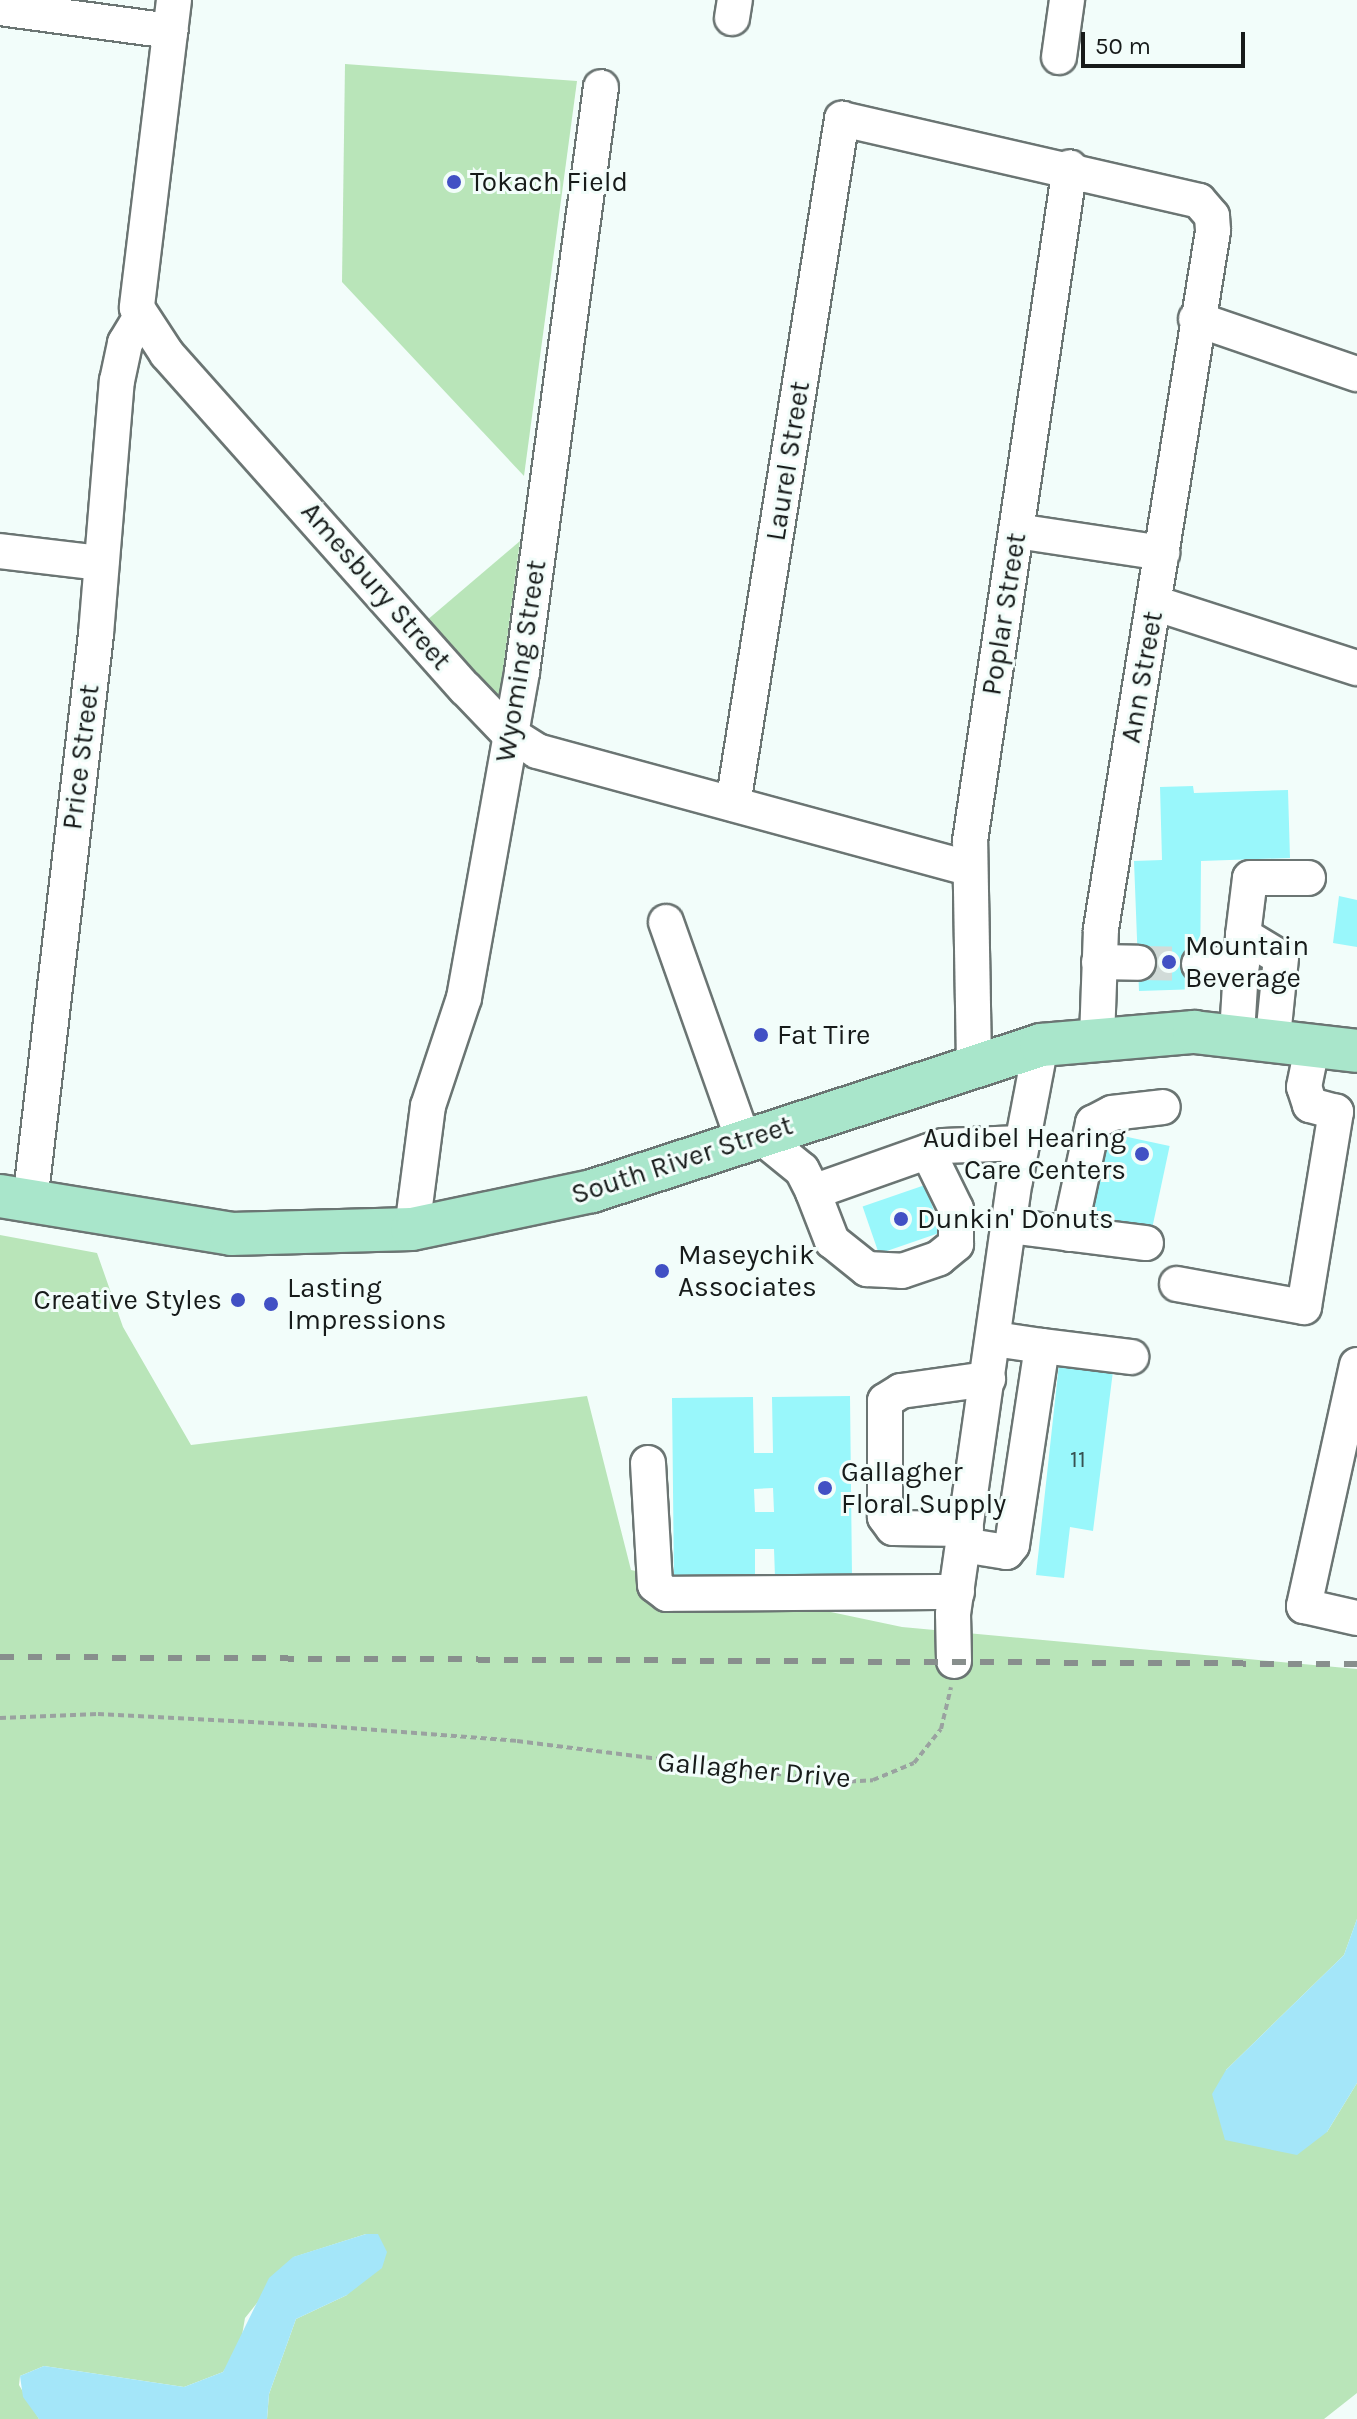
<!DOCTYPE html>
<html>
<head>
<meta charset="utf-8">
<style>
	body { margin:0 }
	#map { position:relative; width:1357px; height:2419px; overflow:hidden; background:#f2fdfa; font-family:Karla,sans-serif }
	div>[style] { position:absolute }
	.green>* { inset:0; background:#b9e5b9 }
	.water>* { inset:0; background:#a4e6f9 }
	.building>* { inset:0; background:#99f7fb; transform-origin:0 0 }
	.minor-tunnel>* { height:34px; margin-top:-17px; transform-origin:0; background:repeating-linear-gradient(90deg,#d1dbd8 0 34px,transparent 0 51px) }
	.path>* { height:4px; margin-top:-2px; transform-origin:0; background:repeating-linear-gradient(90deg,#9aa2a0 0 6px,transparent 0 10px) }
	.roads { filter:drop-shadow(2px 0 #6b7573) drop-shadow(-2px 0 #6b7573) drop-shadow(0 2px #6b7573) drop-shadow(0 -2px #6b7573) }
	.minor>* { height:34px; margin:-17px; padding:0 17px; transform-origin:17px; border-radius:17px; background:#fff }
	.major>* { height:42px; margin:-21px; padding:0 21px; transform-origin:21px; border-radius:21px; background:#a9e6cb }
	.rail>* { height:6px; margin-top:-3px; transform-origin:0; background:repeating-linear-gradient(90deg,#888f8d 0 14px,transparent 0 28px) }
	.dots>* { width:22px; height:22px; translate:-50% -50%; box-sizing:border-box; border:4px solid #f2fdfa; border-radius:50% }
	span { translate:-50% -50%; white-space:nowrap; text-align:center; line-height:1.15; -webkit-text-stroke:6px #f2fdfa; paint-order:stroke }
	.number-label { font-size:24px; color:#385252 }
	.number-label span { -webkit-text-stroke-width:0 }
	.poi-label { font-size:28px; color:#171b1a }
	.left { translate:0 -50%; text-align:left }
	.right { translate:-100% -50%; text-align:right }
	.street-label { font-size:28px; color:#171b1a }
	.scale { position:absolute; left:1081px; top:32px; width:164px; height:36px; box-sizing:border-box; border:4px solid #171b1a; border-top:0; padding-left:10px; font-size:24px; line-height:28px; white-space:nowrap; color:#171b1a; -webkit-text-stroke:6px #f2fdfa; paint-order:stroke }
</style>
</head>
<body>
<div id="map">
	<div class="green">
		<i style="clip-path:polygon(345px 64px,577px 81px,524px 476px,342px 282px)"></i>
		<i style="clip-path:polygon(520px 541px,499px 700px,426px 621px)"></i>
		<i style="clip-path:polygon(0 1235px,97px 1253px,123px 1327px,191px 1445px,587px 1396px,631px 1570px,902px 1627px,1357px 1669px,1357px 1919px,1344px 1955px,1226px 2070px,1327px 2132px,1357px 2083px,1357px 2393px,1324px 2419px,267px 2419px,269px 2394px,296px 2319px,347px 2295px,366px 2234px,294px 2257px,245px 2318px,240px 2347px,223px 2372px,184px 2387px,44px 2366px,20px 2376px,19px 2385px,39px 2419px,0 2419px)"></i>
	</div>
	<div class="water">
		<i style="clip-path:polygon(1357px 1919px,1357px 2083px,1327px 2132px,1297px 2155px,1225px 2140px,1212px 2094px,1226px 2070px,1344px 1955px)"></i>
		<i style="clip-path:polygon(366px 2234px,378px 2234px,387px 2252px,382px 2268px,347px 2295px,296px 2319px,269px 2394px,267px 2419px,39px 2419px,23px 2397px,20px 2376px,44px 2366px,184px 2387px,223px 2372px,269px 2278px,293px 2257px)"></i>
	</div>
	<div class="building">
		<i style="clip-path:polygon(1193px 786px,1194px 793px,1288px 790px,1290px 858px,1201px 861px,1200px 989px,1139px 991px,1134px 861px,1162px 860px,1160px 787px)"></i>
		<i style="clip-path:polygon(1339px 896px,1357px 900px,1357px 947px,1333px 943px)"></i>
		<i style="left:1109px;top:1133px;width:62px;height:84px;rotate:12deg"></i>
		<i style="left:925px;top:1185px;width:50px;height:66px;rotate:71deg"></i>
		<i style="clip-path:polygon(1059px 1364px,1113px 1371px,1093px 1531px,1070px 1527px,1064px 1578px,1036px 1575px)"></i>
		<i style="clip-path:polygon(evenodd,850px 1396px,852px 1576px,775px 1577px,774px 1549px,755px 1549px,755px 1580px,674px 1581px,672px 1398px,753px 1397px,754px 1453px,773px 1453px,772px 1397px,850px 1396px,773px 1488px,774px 1512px,755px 1512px,754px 1489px,773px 1488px)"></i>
	</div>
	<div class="minor-tunnel">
		<i style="left:1138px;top:963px;width:61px;rotate:0.9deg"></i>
	</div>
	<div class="path">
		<i style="left:0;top:1718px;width:98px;rotate:-2.3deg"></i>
		<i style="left:98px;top:1714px;width:213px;rotate:3deg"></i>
		<i style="left:311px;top:1725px;width:207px;rotate:4.4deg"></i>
		<i style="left:517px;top:1741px;width:326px;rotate:7.2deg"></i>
		<i style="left:840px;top:1782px;width:33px;rotate:-3deg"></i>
		<i style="left:873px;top:1780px;width:44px;rotate:-22.5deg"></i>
		<i style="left:914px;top:1763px;width:43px;rotate:-51.5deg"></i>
		<i style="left:941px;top:1729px;width:43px;rotate:-76.6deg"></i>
	</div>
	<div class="roads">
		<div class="minor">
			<i style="left:174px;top:0;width:310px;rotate:96.9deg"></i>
			<i style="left:137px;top:308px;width:55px;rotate:56.9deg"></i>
			<i style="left:167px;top:354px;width:448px;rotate:48.3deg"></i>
			<i style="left:465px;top:688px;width:61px;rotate:46.3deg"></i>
			<i style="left:507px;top:732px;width:36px;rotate:32deg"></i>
			<i style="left:537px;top:751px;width:446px;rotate:15.2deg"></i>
			<i style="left:0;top:8px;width:172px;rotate:7.7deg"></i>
			<i style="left:732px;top:18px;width:18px;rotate:-81deg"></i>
			<i style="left:1059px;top:57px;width:58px;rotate:-82deg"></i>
			<i style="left:1196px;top:319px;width:170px;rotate:18.9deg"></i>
			<i style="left:1017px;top:531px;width:147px;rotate:8.6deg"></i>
			<i style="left:0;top:551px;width:102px;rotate:6.8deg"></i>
			<i style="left:1154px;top:603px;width:213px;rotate:17.8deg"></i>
			<i style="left:733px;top:804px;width:694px;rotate:-80.96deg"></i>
			<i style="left:842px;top:119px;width:366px;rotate:12.9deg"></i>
			<i style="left:1199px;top:201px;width:20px;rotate:49deg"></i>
			<i style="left:1212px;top:216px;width:15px;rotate:86deg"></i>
			<i style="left:1213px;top:231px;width:707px;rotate:99.12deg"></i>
			<i style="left:1101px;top:929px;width:107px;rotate:92.1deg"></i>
			<i style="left:666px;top:922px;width:231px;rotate:70.5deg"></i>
			<i style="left:1243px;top:935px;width:57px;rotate:-83deg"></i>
			<i style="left:1250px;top:878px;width:58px"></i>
			<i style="left:1099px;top:962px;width:39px;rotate:1deg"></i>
			<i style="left:1199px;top:964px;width:43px;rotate:1.3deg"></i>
			<i style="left:1237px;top:1034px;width:99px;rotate:-86.5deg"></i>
			<i style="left:1243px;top:935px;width:44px;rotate:31.2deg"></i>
			<i style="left:1281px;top:958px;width:79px;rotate:95.8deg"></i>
			<i style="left:974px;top:1063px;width:222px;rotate:-91deg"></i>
			<i style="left:970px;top:841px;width:681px;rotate:-81.56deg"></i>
			<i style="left:759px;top:1135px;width:55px;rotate:39.1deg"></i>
			<i style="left:802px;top:1170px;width:25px;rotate:63deg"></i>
			<i style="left:813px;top:1192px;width:138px;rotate:-19.5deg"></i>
			<i style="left:943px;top:1146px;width:79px;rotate:-2.2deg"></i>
			<i style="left:813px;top:1192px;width:53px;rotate:68.8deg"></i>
			<i style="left:832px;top:1241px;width:45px;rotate:38.7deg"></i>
			<i style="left:867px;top:1269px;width:35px;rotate:3deg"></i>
			<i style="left:902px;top:1271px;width:39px;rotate:-19deg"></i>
			<i style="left:939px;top:1258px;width:22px;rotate:-39deg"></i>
			<i style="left:956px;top:1244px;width:35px;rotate:-90deg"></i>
			<i style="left:956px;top:1209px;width:64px;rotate:-116.2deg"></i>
			<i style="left:30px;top:1202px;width:572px;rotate:-83.37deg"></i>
			<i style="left:96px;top:634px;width:254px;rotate:-85.3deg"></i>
			<i style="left:117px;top:381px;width:39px;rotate:-78deg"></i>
			<i style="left:125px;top:343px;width:31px;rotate:-59deg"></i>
			<i style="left:1009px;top:1226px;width:138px;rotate:7.1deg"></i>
			<i style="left:412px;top:1229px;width:124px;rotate:-82.6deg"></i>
			<i style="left:428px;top:1106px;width:114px;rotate:-71.6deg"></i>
			<i style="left:464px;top:998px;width:331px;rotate:-79.9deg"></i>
			<i style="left:522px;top:672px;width:590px;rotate:-82.31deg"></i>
			<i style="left:1069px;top:1234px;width:114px;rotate:-77.8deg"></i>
			<i style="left:1093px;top:1123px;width:21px;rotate:-28deg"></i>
			<i style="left:1112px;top:1113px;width:51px;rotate:-6.7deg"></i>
			<i style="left:1177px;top:1284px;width:129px;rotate:10.3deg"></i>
			<i style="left:1304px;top:1307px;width:198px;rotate:-80.7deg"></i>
			<i style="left:1336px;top:1112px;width:27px;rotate:-165deg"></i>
			<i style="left:1310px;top:1105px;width:19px;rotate:-108deg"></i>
			<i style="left:1304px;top:1087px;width:45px;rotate:-78.4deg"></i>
			<i style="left:1042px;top:1346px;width:90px;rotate:7deg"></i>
			<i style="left:1357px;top:1365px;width:247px;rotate:102.4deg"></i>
			<i style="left:1304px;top:1606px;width:54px;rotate:12.8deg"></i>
			<i style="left:648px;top:1463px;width:122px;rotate:86.7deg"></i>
			<i style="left:655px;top:1585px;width:15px;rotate:37deg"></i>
			<i style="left:667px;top:1594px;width:290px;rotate:-0.4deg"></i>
			<i style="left:966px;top:1529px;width:73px;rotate:-179.2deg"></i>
			<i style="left:893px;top:1528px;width:14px;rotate:-126deg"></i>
			<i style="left:885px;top:1517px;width:116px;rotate:-90deg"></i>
			<i style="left:885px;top:1401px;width:19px;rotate:-32deg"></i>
			<i style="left:901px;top:1391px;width:88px;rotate:-7.9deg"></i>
			<i style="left:963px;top:1545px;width:44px;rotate:9.2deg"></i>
			<i style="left:1006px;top:1552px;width:9px;rotate:-49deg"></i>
			<i style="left:1012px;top:1545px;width:201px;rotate:-81.4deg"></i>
			<i style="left:1042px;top:1346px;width:49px;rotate:-171.7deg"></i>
			<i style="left:954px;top:1661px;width:47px;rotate:-91.2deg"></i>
			<i style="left:953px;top:1614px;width:437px;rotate:-81.9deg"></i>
			<i style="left:1015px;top:1181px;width:138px;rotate:-79.2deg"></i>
		</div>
		<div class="major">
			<i style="left:0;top:1196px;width:234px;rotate:9.3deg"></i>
			<i style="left:231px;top:1234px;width:181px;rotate:-1.6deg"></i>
			<i style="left:412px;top:1229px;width:184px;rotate:-11.9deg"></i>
			<i style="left:592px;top:1191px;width:472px;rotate:-18deg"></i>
			<i style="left:1041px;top:1045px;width:154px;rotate:-4.9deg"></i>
			<i style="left:1194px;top:1032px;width:164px;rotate:6.6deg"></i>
		</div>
	</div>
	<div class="rail">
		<i style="left:0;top:1657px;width:1357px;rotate:0.3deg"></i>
	</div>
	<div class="dots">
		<i style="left:454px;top:182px;background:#4150c4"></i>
		<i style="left:1169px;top:962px;background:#4150c4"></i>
		<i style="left:761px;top:1035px;background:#4150c4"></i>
		<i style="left:1142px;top:1154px;background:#4150c4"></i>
		<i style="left:901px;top:1219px;background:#4150c4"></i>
		<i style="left:662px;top:1271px;background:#4150c4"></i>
		<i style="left:238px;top:1300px;background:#4150c4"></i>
		<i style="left:271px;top:1304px;background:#4150c4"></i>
		<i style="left:825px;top:1488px;background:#4150c4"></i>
	</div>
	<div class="number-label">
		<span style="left:1078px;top:1460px">11</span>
	</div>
	<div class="poi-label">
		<span class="left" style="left:470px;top:182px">Tokach Field</span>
		<span class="left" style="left:1185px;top:962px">Mountain<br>Beverage</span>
		<span class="left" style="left:777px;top:1035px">Fat Tire</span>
		<span class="right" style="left:1126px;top:1154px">Audibel Hearing<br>Care Centers</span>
		<span class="left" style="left:917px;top:1219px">Dunkin' Donuts</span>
		<span class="left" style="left:678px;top:1271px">Maseychik<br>Associates</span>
		<span class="left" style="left:287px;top:1304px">Lasting<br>Impressions</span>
		<span class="right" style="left:222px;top:1300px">Creative Styles</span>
		<span class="left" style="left:841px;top:1488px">Gallagher<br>Floral Supply</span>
	</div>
	<div class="street-label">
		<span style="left:788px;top:461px;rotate:-81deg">Laurel Street</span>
		<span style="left:376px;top:586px;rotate:49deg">Amesbury Street</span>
		<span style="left:1004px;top:614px;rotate:-81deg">Poplar Street</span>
		<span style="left:521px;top:661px;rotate:-81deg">Wyoming Street</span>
		<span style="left:1142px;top:677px;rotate:-80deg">Ann Street</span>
		<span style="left:81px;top:757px;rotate:-83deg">Price Street</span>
		<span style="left:682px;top:1160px;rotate:-18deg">South River Street</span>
		<span style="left:754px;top:1770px;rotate:5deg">Gallagher Drive</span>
	</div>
	<div class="scale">50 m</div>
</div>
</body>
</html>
